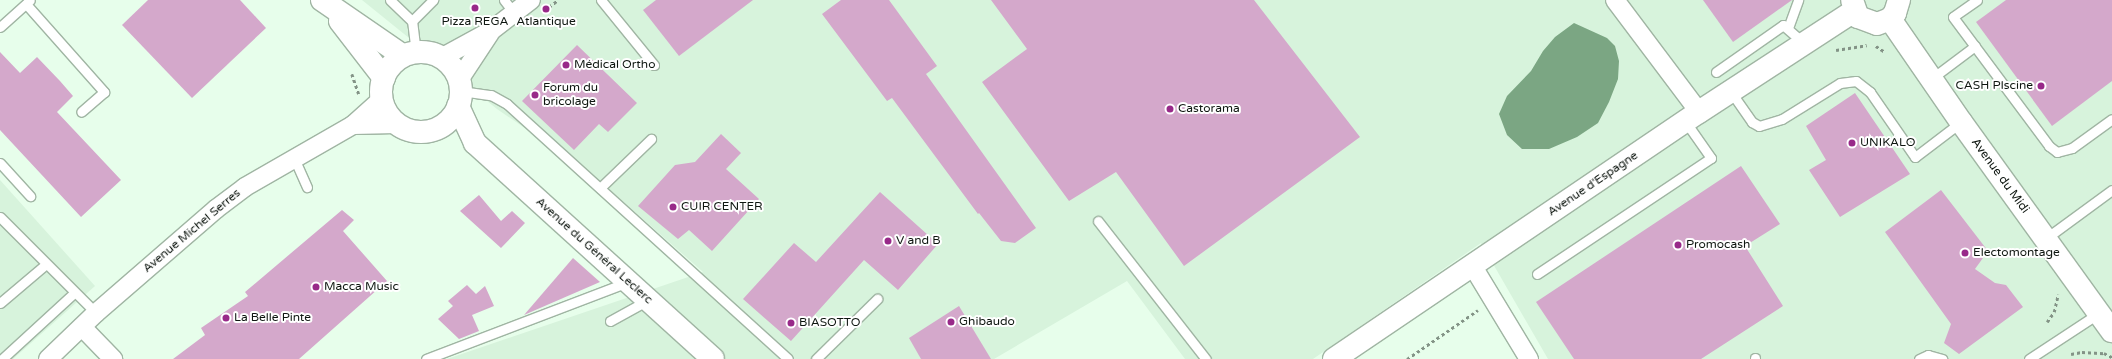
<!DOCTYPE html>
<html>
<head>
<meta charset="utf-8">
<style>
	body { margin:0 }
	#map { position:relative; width:2112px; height:359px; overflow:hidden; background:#e7feeb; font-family:"Varela Round",sans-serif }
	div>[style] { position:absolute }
	.built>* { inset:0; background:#d7f3dc }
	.water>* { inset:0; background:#7ba683 }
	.building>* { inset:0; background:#d4a8cb }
	.path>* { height:2.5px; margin-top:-1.25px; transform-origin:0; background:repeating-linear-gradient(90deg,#839386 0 3px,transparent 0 6px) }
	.roads { filter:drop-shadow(1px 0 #a0b5a3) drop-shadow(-1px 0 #a0b5a3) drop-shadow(0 1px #a0b5a3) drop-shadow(0 -1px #a0b5a3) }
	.lane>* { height:9px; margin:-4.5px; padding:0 4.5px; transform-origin:4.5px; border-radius:4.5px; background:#fff }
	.street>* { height:18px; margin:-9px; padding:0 9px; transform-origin:9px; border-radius:9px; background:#fff }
	.secondary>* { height:22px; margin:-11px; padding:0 11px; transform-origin:11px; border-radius:11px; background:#fff }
	.secondary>.ring { margin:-11px; padding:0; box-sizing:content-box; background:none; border:22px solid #fff; border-radius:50% }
	.dots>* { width:11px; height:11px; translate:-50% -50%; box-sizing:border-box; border:2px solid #fff; border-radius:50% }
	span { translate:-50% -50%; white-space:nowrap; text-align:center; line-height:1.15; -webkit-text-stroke:4px #fff; paint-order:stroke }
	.poi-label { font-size:12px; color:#0e1610 }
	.left { translate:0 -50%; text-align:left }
	.right { translate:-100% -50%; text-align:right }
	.street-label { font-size:12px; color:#0e1610 }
</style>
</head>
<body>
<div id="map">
	<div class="built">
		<i style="clip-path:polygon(362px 0,2112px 0,2112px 359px,1548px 359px,1481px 243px,1313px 359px,1185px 359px,1127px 281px,994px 359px,447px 359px,703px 272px,592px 174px,497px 109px)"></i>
		<i style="clip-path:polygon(0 180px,95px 286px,13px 359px,0 359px)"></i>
	</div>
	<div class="water">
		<i style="clip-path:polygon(1574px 23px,1607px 38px,1615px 46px,1619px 61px,1618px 79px,1609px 102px,1598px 123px,1577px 137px,1549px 149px,1522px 149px,1507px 135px,1499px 114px,1507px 96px,1531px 71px,1543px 51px,1555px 37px)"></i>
	</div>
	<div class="building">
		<i style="clip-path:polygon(148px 0,240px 0,266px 28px,192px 98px,122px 25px)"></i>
		<i style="clip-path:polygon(656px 0,753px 0,679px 56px,643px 10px)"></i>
		<i style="clip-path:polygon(841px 0,889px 0,937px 66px,926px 74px,1036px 228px,1015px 243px,1001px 241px,979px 213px,978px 214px,892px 98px,887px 101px,822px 14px)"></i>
		<i style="clip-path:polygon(991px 0,1254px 0,1360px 137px,1184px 266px,1116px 172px,1069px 201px,982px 82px,1027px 49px)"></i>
		<i style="clip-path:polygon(1703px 0,1792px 0,1733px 42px)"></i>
		<i style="clip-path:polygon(2006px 0,2112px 0,2112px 81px,2052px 126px,1976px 22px)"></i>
		<i style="clip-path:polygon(577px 45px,637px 103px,608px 132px,599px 124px,574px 150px,522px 101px)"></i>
		<i style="clip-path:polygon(0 52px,20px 73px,37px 57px,60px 81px,73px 96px,57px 112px,121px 180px,81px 217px,0 130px)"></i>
		<i style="clip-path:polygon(1855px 93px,1910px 174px,1840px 217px,1809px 170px,1826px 160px,1806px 126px)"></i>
		<i style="clip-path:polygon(721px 134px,741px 153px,726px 169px,759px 199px,712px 251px,689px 230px,678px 239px,638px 206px,675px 165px,695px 162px)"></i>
		<i style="clip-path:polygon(1741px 166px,1780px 224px,1745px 246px,1783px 306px,1701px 359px,1574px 359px,1536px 302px)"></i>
		<i style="clip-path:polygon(1941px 190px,1988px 251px,1975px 269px,1995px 283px,2006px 285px,2023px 307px,1959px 354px,1944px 343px,1951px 324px,1885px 232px)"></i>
		<i style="clip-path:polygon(880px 192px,938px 244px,898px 290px,864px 260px,791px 341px,743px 299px,794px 243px,816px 262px)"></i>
		<i style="clip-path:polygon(479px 195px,501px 221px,512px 211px,525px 223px,501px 248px,460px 211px)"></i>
		<i style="clip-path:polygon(342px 210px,354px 220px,343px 231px,387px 281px,299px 359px,173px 359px,205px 335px,201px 328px,248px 296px,245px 292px)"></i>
		<i style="clip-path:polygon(573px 258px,600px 282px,524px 315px)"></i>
		<i style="clip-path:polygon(467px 285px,476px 294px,485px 286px,494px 306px,472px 315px,479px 331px,459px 339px,438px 319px,453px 306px,448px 301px)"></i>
		<i style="clip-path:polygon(959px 306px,991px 359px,921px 359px,909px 338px)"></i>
	</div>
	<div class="path">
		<i style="left:549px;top:7px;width:11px;rotate:-38deg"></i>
		<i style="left:1876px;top:46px;width:11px;rotate:34deg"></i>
		<i style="left:1836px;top:50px;width:31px;rotate:-9deg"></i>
		<i style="left:352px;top:74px;width:21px;rotate:71deg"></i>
		<i style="left:2047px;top:322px;width:12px;rotate:-55deg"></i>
		<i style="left:2054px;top:312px;width:18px;rotate:-77deg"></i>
		<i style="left:2071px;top:354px;width:11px;rotate:-10deg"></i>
		<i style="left:2082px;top:352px;width:22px;rotate:3deg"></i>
		<i style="left:2104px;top:353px;width:9px;rotate:27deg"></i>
		<i style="left:1407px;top:359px;width:86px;rotate:-34.6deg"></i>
	</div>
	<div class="roads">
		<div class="lane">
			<i style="left:390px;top:0;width:30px;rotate:44deg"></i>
			<i style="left:504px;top:0;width:16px;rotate:52deg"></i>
			<i style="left:601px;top:0;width:84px;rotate:50.8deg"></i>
			<i style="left:1977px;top:0;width:29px;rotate:145deg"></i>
			<i style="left:1953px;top:17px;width:161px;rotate:53.3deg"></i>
			<i style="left:2049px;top:146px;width:10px;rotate:37deg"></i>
			<i style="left:2057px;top:152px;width:16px;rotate:-15deg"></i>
			<i style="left:2072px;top:148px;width:49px;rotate:-35.9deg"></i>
			<i style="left:26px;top:4px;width:118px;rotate:48.4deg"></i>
			<i style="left:104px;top:92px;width:30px;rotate:139deg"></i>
			<i style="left:0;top:27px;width:40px;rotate:-42deg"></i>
			<i style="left:1788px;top:28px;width:30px;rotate:-70deg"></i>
			<i style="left:416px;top:53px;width:32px;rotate:-97deg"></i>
			<i style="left:412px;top:21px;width:30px;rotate:-45deg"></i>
			<i style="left:1716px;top:72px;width:82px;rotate:-35deg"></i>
			<i style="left:1783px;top:25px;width:28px;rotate:41deg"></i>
			<i style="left:1931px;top:79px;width:55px;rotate:-36.9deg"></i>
			<i style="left:461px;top:91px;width:30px;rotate:8deg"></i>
			<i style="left:491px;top:95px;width:18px;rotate:29deg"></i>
			<i style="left:507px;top:104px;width:379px;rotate:42.2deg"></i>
			<i style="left:1731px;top:92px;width:37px;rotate:55deg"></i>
			<i style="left:1752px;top:122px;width:8px;rotate:30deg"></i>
			<i style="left:1759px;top:126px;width:24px;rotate:-17deg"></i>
			<i style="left:1782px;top:119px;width:68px;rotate:-31.8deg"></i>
			<i style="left:1840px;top:83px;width:16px;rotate:-7deg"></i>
			<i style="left:1856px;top:81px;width:18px;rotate:38deg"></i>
			<i style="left:1870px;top:92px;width:79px;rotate:55.3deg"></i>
			<i style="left:1915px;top:157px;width:58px;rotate:-37.3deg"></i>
			<i style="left:294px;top:158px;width:32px;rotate:66deg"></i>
			<i style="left:0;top:163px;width:45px;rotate:47.7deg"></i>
			<i style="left:600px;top:188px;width:71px;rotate:-43.9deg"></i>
			<i style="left:0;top:217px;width:136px;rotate:45deg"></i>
			<i style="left:1098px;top:221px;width:175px;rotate:52deg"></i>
			<i style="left:2045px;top:239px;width:83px;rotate:-36.2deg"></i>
			<i style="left:1537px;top:274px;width:209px;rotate:-33.7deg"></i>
			<i style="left:1711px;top:158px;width:45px;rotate:-125.1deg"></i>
			<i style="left:0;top:303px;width:59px;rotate:-40.2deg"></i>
			<i style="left:610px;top:321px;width:43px;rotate:-28.9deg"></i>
			<i style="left:1755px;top:358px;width:1px;rotate:90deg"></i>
			<i style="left:2px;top:359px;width:98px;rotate:-42.5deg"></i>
			<i style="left:426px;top:359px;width:216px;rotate:-20.9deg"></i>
			<i style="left:816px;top:359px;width:86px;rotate:-44.5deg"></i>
			<i style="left:1919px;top:359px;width:10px;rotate:-24deg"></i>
			<i style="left:1928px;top:355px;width:15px;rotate:16deg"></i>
			<i style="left:2029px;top:359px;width:84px;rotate:-33.3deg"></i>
		</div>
		<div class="street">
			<i style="left:1615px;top:0;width:140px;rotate:53.1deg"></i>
			<i style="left:441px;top:58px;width:58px;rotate:-28.8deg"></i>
			<i style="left:492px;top:30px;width:49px;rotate:-37.6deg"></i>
			<i style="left:459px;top:80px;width:56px;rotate:-56.6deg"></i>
			<i style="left:353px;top:125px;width:43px;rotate:-1.3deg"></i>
			<i style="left:1472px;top:265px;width:110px;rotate:58.8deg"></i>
			<i style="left:82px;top:327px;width:45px;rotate:45.9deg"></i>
			<i style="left:48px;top:359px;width:66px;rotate:-43.8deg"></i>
			<i style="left:96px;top:313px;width:159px;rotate:-40.9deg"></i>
			<i style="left:216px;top:209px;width:36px;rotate:-37deg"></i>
			<i style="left:245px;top:187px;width:125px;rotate:-29.9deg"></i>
			<i style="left:353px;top:125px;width:39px;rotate:-42deg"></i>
		</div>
		<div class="secondary">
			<i style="left:322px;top:0;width:97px;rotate:34.5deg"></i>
			<i style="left:1852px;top:0;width:18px;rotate:71deg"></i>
			<i style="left:1858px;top:17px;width:20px;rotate:20deg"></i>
			<i style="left:1877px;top:24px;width:14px;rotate:-21deg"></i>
			<i style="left:1890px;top:19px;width:8px;rotate:-50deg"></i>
			<i style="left:1895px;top:13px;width:14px;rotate:-73deg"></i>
			<i style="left:1890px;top:19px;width:125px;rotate:55.4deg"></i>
			<i style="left:1961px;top:122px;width:258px;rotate:54.2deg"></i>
			<i style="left:340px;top:21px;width:72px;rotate:52.3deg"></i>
			<i class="ring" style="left:381px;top:52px;width:58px;height:58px"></i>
			<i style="left:458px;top:106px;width:41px;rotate:65.3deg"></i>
			<i style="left:475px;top:143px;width:321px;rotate:42.2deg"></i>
			<i style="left:1334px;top:359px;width:441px;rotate:-34.1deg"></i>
			<i style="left:1699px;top:112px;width:185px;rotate:-33.1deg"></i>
		</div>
	</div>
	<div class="dots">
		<i style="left:475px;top:8px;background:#982989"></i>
		<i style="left:546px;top:9px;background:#982989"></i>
		<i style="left:566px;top:65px;background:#982989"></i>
		<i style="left:2041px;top:86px;background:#982989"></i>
		<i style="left:535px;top:95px;background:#982989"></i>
		<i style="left:1170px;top:109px;background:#982989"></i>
		<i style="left:1852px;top:143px;background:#982989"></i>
		<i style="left:673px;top:207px;background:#982989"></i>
		<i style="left:888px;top:241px;background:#982989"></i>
		<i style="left:1678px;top:245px;background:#982989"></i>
		<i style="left:1965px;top:253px;background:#982989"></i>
		<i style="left:316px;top:287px;background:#982989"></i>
		<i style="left:226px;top:318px;background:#982989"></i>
		<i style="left:951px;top:322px;background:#982989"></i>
		<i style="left:791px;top:323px;background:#982989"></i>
	</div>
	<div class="poi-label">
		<span style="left:475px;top:22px">Pizza REGA</span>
		<span style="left:546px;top:22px">Atlantique</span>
		<span class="left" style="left:574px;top:65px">Médical Ortho</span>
		<span class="right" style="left:2033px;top:86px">CASH PIscine</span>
		<span class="left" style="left:543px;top:95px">Forum du<br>bricolage</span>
		<span class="left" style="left:1178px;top:109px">Castorama</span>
		<span class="left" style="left:1860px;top:143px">UNIKALO</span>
		<span class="left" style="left:681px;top:207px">CUIR CENTER</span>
		<span class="left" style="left:896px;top:241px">V and B</span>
		<span class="left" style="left:1686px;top:245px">Promocash</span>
		<span class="left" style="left:1973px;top:253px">Electomontage</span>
		<span class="left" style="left:324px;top:287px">Macca Music</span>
		<span class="left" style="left:234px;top:318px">La Belle Pinte</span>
		<span class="left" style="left:959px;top:322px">Ghibaudo</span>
		<span class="left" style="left:799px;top:323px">BIASOTTO</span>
	</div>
	<div class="street-label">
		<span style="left:2000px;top:176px;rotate:54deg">Avenue du Midi</span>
		<span style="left:1593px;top:184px;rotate:-34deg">Avenue d'Espagne</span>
		<span style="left:192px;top:231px;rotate:-40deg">Avenue Michel Serres</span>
		<span style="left:594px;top:251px;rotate:42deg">Avenue du Général Leclerc</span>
	</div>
</div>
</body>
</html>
